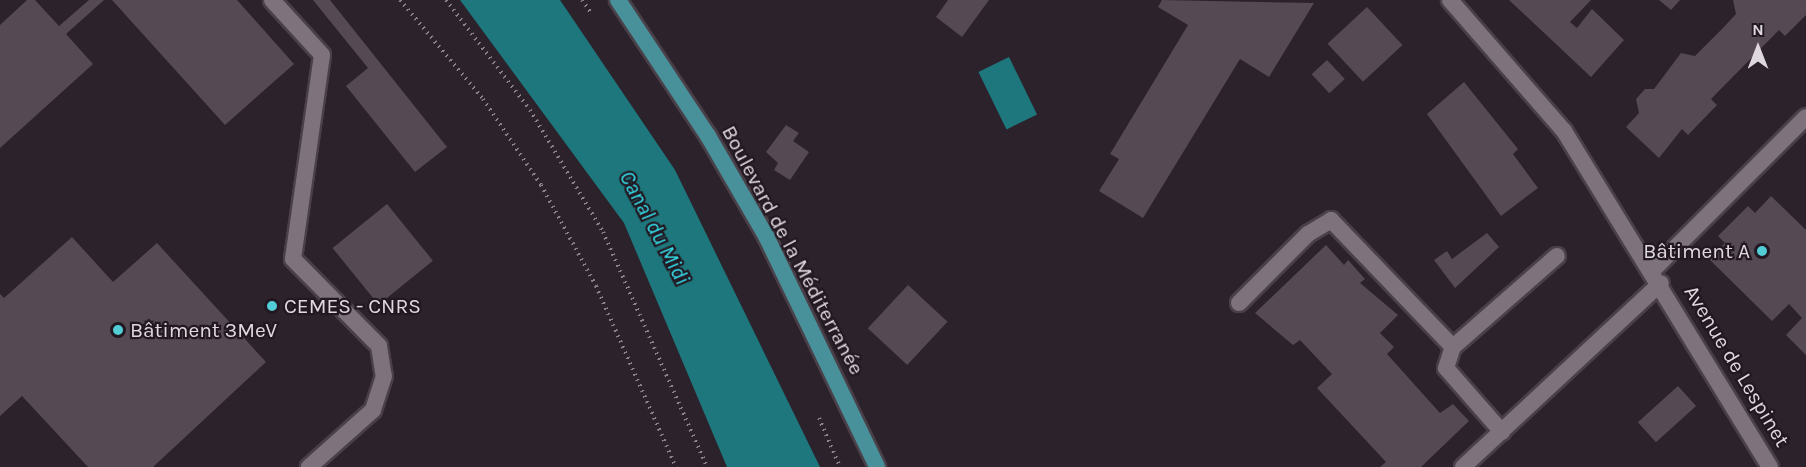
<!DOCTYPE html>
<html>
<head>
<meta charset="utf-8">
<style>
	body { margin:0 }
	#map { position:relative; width:1806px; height:467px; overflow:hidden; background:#2c222b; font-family:Karla,sans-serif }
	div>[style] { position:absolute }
	.water>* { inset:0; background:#1d777d; transform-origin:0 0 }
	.building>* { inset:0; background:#554954; transform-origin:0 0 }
	.path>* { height:4px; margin-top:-2px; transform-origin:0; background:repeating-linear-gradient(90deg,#8b838a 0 1.5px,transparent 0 6px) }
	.roads { filter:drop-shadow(2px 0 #494049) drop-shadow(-2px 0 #494049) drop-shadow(0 2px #494049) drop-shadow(0 -2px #494049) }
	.service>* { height:16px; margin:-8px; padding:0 8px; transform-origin:8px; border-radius:8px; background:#7e727d }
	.tertiary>* { height:16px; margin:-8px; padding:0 8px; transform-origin:8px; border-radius:8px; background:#7e727d }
	.primary>* { height:16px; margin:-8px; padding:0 8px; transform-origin:8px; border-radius:8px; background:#48919a }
	.dots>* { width:16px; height:16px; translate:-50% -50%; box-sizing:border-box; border:3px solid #221821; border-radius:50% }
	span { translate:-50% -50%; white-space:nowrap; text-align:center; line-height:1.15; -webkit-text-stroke:4.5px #221821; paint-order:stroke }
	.street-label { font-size:21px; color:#e0d8df }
	.poi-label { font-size:21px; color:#e0d8df }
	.right { translate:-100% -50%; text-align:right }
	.left { translate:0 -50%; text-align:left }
	.water-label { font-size:22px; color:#33dce8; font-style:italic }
	.north { position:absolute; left:1728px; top:18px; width:60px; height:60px; -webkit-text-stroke:4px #221821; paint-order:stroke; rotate:0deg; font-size:16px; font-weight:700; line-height:24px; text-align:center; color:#e0d8df }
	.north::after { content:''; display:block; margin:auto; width:21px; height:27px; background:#e0d8df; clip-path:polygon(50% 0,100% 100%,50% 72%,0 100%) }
</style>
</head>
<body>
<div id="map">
	<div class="water">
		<i style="clip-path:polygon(460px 0,560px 0,675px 170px,820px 467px,727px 467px,624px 223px)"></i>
		<i style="left:1009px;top:57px;width:64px;height:34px;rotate:64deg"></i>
	</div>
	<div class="building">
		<i style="clip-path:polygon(27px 0,35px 0,59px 26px,89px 0,104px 0,66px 34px,93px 64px,0 148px,0 25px)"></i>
		<i style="clip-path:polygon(112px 0,237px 0,294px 64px,225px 125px)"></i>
		<i style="clip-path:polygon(313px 0,330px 0,447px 147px,415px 172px,346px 86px,368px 68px)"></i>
		<i style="clip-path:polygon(948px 0,989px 0,962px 37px,936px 17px)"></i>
		<i style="clip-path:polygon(1162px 0,1314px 3px,1269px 77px,1240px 59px,1143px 218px,1099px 191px,1119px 159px,1110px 154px,1188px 25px,1158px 7px)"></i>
		<i style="clip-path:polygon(1509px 0,1591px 0,1570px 22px,1577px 28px,1592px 9px,1624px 40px,1591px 77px)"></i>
		<i style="clip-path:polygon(1659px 0,1680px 0,1671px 10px)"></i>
		<i style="clip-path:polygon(1733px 0,1806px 0,1806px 15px,1785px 36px,1779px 30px,1711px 99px,1717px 105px,1688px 135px,1682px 129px,1659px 158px,1626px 127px,1639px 113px,1636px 99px,1645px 89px,1654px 89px,1681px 53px,1695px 56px,1723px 28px,1736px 14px)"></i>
		<i style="left:1367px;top:7px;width:52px;height:54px;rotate:47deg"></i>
		<i style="left:1327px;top:60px;width:26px;height:21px;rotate:47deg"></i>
		<i style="clip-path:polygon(1464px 82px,1518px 149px,1513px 154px,1538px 188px,1501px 216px,1427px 114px)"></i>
		<i style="clip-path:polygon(786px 125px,799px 133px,793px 141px,809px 152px,790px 180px,774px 170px,778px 163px,766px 152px)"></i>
		<i style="clip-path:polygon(1771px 196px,1806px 230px,1806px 355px,1786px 335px,1802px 318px,1789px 304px,1772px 321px,1709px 259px,1725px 243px,1718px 236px,1748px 206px,1755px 213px)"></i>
		<i style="left:387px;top:204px;width:73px;height:70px;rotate:51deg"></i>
		<i style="clip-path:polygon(1487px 233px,1499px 247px,1455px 288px,1434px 260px,1447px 251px,1452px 259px)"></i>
		<i style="clip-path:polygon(72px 237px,113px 282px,157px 243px,266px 362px,153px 467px,88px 467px,22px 396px,0 416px,0 294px,4px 298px)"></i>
		<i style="clip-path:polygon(1326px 245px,1344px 265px,1348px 260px,1365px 279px,1360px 283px,1398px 315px,1380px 333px,1394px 347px,1387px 354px,1440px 413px,1453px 404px,1469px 421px,1421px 467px,1380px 467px,1386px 462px,1317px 388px,1332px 374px,1300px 340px,1293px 345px,1255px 313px)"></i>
		<i style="left:908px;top:285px;width:54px;height:59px;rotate:43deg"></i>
		<i style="left:1678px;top:386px;width:27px;height:54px;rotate:48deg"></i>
	</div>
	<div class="path">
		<i style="left:400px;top:0;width:129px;rotate:50deg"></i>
		<i style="left:483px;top:99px;width:104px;rotate:56deg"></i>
		<i style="left:541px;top:185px;width:115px;rotate:61.4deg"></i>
		<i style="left:596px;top:286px;width:198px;rotate:66.2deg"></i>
		<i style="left:446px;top:0;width:138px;rotate:52.6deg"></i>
		<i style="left:530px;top:110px;width:142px;rotate:59.1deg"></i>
		<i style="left:603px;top:232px;width:257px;rotate:66.1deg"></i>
		<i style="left:582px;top:0;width:16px;rotate:55deg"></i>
		<i style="left:819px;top:418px;width:53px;rotate:66.8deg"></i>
	</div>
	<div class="roads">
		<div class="service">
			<i style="left:272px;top:0;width:74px;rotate:47.7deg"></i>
			<i style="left:322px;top:55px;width:206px;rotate:98.1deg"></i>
			<i style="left:293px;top:259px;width:122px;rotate:45.3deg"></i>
			<i style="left:379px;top:346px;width:30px;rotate:81deg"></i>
			<i style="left:384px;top:376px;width:36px;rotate:108deg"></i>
			<i style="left:373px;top:410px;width:86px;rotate:138.3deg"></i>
			<i style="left:1653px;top:270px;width:216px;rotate:-45deg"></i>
			<i style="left:1239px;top:303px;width:98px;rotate:-45deg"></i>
			<i style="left:1308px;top:234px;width:27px;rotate:-31deg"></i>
			<i style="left:1331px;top:220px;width:176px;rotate:46.2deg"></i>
			<i style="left:1502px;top:432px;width:85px;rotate:-131.2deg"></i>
			<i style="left:1446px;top:368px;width:22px;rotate:-72deg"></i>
			<i style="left:1453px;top:347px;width:138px;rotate:-41.2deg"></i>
			<i style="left:1463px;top:467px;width:270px;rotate:-42.9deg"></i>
		</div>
		<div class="tertiary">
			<i style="left:1450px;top:0;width:174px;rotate:49deg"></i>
			<i style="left:1564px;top:131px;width:394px;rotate:58.5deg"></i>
		</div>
		<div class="primary">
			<i style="left:618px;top:0;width:163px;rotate:56.5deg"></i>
			<i style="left:708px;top:136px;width:116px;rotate:59.9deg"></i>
			<i style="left:766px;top:236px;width:256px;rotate:64.3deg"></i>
		</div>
	</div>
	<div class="dots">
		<i style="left:1762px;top:251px;background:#52ccd5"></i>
		<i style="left:272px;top:306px;background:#52ccd5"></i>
		<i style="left:118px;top:330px;background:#52ccd5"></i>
	</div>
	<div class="street-label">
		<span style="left:793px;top:250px;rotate:62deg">Boulevard de la Méditerranée</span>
		<span style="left:1737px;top:366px;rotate:59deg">Avenue de Lespinet</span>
	</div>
	<div class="poi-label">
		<span class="right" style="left:1750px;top:251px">Bâtiment A</span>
		<span class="left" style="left:284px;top:306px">CEMES - CNRS</span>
		<span class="left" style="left:130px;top:330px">Bâtiment 3MeV</span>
	</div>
	<div class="water-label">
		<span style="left:654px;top:228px;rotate:62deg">Canal du Midi</span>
	</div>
	<div class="north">N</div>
</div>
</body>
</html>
